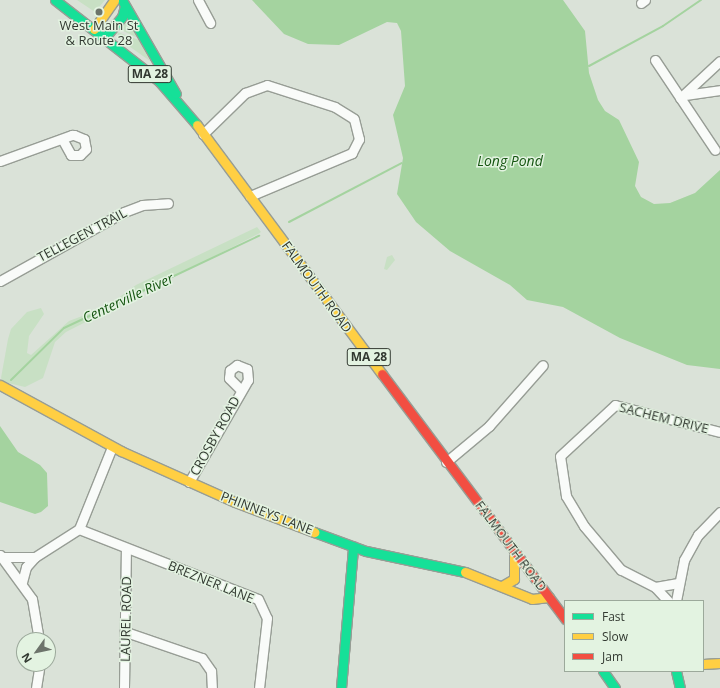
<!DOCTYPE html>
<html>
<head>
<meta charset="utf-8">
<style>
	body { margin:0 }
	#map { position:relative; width:720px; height:688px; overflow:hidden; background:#dae2d8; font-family:"Open Sans",sans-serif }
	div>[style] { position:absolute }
	.green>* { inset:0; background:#c8e0c4 }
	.water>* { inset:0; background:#a4d39f }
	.stream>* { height:2px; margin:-1px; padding:0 1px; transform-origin:1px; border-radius:1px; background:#a4d39f }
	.roads { filter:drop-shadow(1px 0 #979d95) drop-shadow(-1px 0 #979d95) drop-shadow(0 1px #979d95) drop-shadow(0 -1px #979d95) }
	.street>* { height:9px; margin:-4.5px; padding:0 4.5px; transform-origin:4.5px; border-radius:4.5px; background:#f9fbf9 }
	.fast>* { height:9px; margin:-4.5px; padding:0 4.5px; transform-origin:4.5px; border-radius:4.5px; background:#16e098 }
	.slow>* { height:9px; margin:-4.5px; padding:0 4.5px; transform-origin:4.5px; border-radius:4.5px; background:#ffcf43 }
	.jam>* { height:9px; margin:-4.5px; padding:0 4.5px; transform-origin:4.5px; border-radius:4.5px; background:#f24e42 }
	.dots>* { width:11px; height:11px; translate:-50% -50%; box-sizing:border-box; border:2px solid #e3f3e1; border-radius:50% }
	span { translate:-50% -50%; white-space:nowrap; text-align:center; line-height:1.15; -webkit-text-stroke:3px #e3f3e1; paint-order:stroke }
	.shield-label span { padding:1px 3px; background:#e3f3e1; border:1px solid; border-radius:3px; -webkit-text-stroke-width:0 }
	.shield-label { font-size:12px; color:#323931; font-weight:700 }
	.poi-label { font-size:13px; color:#323931 }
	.street-label { font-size:13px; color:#323931 }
	.water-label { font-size:14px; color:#155511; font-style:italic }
	.legend { position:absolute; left:564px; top:600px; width:140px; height:72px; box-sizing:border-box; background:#e3f3e1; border:1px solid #9ca99b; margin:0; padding:5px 7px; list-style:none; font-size:12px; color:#323931 }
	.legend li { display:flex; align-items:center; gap:8px; height:20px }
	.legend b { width:20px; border:1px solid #9ca99b }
	.north { position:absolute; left:16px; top:632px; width:40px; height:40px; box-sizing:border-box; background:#e3f3e1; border:1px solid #9ca99b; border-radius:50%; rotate:237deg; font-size:11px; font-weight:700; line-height:16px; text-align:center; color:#323931 }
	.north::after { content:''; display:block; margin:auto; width:14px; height:18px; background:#6d746b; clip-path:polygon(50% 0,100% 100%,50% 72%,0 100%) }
</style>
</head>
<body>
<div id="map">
	<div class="green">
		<i style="clip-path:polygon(77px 0,105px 0,95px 12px)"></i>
		<i style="clip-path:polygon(127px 20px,138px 38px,119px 29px)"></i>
		<i style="clip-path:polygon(117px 32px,139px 40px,150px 61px,119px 39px)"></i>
		<i style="clip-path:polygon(257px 227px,261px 232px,258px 234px,66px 332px,55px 342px,43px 378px,25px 387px,4px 382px,1px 378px,8px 339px,11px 329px,27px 312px,41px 308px,44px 314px,29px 336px,27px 353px,31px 355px,69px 321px,106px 307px,136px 285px)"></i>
		<i style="clip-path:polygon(392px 255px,395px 260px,387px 270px,384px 269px,387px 257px)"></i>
	</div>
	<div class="water">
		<i style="clip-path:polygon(252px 0,563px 0,585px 31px,589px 73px,598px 100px,605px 111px,619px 120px,639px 162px,635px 186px,641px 197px,654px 204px,670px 203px,695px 193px,720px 170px,720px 369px,687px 365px,620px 338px,563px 307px,527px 300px,510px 285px,450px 251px,416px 222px,397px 194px,403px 158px,393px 115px,405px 86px,401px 31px,397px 23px,387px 22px,339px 45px,308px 44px,284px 34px)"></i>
		<i style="clip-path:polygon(0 426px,18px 452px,40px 465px,47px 473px,48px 506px,41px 512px,35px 514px,0 502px)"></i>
	</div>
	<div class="stream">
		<i style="left:589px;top:66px;width:84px;rotate:-28.4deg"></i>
		<i style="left:663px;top:26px;width:46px;rotate:-34.4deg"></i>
		<i style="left:289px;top:222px;width:127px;rotate:-27.6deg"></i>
		<i style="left:11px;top:380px;width:74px;rotate:-44.5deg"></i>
		<i style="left:64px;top:328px;width:216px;rotate:-25.3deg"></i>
	</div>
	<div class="roads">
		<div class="street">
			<i style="left:198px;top:0;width:26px;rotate:62deg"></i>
			<i style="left:641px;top:3px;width:5px;rotate:-37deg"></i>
			<i style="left:655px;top:60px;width:108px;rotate:56.3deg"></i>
			<i style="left:685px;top:95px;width:35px;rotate:-8deg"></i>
			<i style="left:680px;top:98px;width:54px;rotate:-42.8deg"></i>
			<i style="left:203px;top:134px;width:59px;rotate:-44.3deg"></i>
			<i style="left:245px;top:93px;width:23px;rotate:-20deg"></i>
			<i style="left:267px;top:85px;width:71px;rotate:17.9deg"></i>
			<i style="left:335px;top:107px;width:22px;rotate:32deg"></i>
			<i style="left:354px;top:119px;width:21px;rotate:76deg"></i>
			<i style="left:359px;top:139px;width:16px;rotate:117deg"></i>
			<i style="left:352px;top:153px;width:111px;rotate:157.1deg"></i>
			<i style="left:0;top:161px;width:77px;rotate:-19.9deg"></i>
			<i style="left:72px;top:135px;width:2px"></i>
			<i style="left:74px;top:135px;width:11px;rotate:22deg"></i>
			<i style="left:84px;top:139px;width:10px;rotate:79deg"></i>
			<i style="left:86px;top:149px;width:8px;rotate:135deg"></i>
			<i style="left:80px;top:155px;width:9px;rotate:180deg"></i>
			<i style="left:71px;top:155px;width:18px;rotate:-119deg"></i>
			<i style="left:0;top:281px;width:142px;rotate:-29.1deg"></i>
			<i style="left:124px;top:212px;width:19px;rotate:-21deg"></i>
			<i style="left:142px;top:205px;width:26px;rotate:-4deg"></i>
			<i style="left:446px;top:462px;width:56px;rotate:-39.9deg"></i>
			<i style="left:489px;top:426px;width:81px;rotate:-48.5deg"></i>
			<i style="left:189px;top:482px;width:118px;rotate:-60deg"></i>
			<i style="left:248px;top:380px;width:11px;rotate:-95deg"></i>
			<i style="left:247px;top:369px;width:11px;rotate:-158deg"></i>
			<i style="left:237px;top:365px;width:9px;rotate:144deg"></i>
			<i style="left:230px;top:370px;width:8px;rotate:97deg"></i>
			<i style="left:229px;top:378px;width:17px;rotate:45deg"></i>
			<i style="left:79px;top:529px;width:192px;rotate:21.4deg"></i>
			<i style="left:258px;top:599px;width:21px;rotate:65deg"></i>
			<i style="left:267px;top:618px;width:70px;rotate:96.5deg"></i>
			<i style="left:0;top:555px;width:54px;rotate:54deg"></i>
			<i style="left:32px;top:599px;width:42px;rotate:80.3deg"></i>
			<i style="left:2px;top:557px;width:33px"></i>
			<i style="left:22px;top:582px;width:16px;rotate:-75deg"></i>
			<i style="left:26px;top:567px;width:13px;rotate:-48deg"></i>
			<i style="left:35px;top:557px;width:52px;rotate:-32.5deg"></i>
			<i style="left:79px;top:529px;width:88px;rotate:-68.1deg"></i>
			<i style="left:678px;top:583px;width:23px;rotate:170deg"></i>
			<i style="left:655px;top:587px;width:38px;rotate:-153deg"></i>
			<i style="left:621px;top:570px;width:57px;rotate:-130.1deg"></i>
			<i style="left:584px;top:526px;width:35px;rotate:-121deg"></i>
			<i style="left:566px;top:496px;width:40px;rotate:-98.5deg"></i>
			<i style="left:560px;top:456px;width:75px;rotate:-42.8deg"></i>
			<i style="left:615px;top:405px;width:108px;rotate:14.4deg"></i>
			<i style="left:655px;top:587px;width:19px;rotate:47deg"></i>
			<i style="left:676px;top:601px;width:42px;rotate:-79deg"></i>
			<i style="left:684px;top:560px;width:29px;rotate:-61deg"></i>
			<i style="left:698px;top:535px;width:32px;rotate:-46deg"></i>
			<i style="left:126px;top:632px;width:80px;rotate:18.9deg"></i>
			<i style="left:202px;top:658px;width:16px;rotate:55deg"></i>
			<i style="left:211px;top:671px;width:17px;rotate:87deg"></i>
			<i style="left:36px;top:688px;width:24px;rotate:-81deg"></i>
			<i style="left:124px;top:688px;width:139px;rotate:-89.2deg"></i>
		</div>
		<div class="fast">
			<i style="left:55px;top:0;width:132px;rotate:37.9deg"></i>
			<i style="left:159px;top:81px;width:58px;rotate:49.2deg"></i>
			<i style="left:122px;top:0;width:108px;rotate:60.1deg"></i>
			<i style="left:105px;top:37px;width:26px;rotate:-50deg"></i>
			<i style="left:122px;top:17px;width:11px;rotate:-75deg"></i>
			<i style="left:314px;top:532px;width:55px;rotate:20.1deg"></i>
			<i style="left:366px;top:551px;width:101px;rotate:12deg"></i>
			<i style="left:603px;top:671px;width:21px;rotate:55deg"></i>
			<i style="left:676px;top:671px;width:17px;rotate:77deg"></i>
			<i style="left:341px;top:688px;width:142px;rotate:-85.1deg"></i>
		</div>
		<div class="slow">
			<i style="left:94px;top:29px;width:35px;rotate:-55deg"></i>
			<i style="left:197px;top:125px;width:310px;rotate:53.4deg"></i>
			<i style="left:0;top:385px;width:138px;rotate:28.6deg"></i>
			<i style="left:121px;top:451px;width:125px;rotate:24.1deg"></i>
			<i style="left:235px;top:502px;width:85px;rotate:20.8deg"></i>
			<i style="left:465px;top:572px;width:72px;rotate:21.9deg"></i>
			<i style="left:532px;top:599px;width:17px;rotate:-7deg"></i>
			<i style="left:502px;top:586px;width:14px;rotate:-30deg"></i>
			<i style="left:514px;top:579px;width:29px;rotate:-90deg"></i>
			<i style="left:703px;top:664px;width:17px;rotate:-3deg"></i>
		</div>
		<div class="jam">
			<i style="left:382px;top:374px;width:306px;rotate:53.2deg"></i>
		</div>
	</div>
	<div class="dots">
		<i style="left:99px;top:12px;background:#6d746b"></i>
	</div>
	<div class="shield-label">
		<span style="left:150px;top:74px">MA 28</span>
		<span style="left:369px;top:357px">MA 28</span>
	</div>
	<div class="poi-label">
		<span style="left:99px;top:33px">West Main St<br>&amp; Route 28</span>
	</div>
	<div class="street-label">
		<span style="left:82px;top:235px;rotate:-28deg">TELLEGEN TRAIL</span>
		<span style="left:317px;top:287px;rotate:54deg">FALMOUTH ROAD</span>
		<span style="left:664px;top:418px;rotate:14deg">SACHEM DRIVE</span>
		<span style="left:215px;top:436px;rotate:-61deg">CROSBY ROAD</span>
		<span style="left:267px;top:513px;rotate:21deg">PHINNEYS LANE</span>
		<span style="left:511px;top:546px;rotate:53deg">FALMOUTH ROAD</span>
		<span style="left:211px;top:582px;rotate:22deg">BREZNER LANE</span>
		<span style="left:126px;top:619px;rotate:-89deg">LAUREL ROAD</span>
	</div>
	<div class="water-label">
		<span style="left:510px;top:161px">Long Pond</span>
		<span style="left:128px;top:298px;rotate:-25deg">Centerville River</span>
	</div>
	<ul class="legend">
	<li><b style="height:5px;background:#16e098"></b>Fast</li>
	<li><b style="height:5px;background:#ffcf43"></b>Slow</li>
	<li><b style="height:5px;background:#f24e42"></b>Jam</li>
	</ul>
	<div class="north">N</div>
</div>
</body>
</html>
